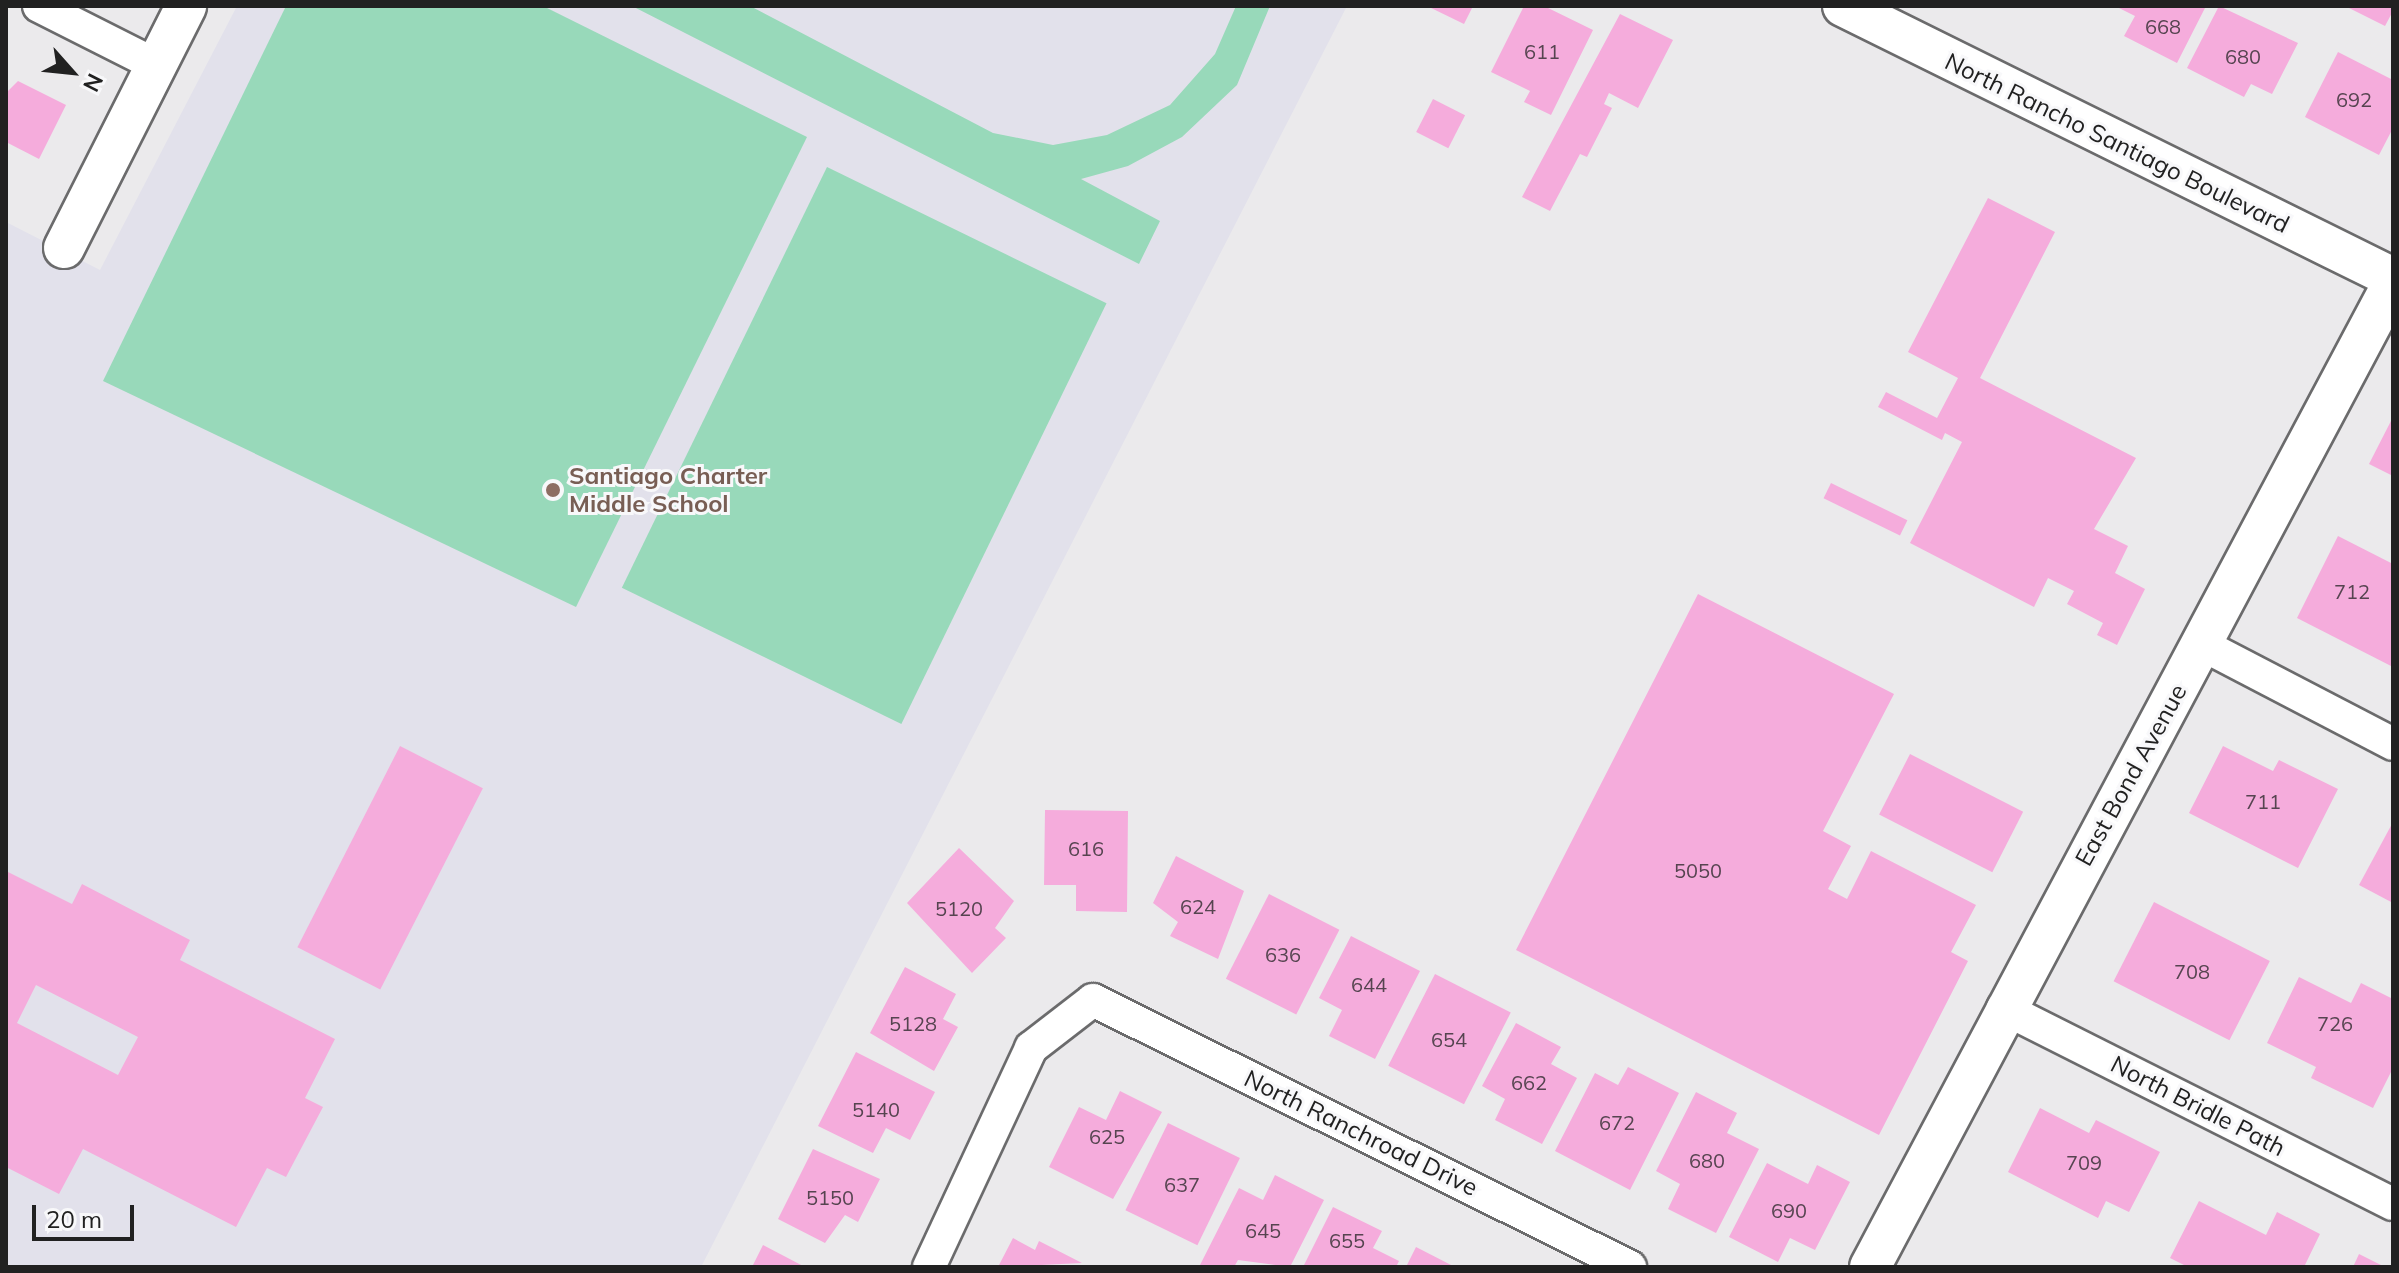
<!DOCTYPE html>
<html>
<head>
<meta charset="utf-8">
<style>
	body { margin:0 }
	#map { position:relative; width:2399px; height:1273px; overflow:hidden; background:#ebeaec; font-family:Mulish,sans-serif }
	div>[style] { position:absolute }
	.built>* { inset:0; background:#e2e1eb }
	.green>* { inset:0; background:#98d9ba; transform-origin:0 0 }
	.building>* { inset:0; background:#f5acdc; transform-origin:0 0 }
	.roads { filter:drop-shadow(2px 0 #6b6b6c) drop-shadow(-2px 0 #6b6b6c) drop-shadow(0 2px #6b6b6c) drop-shadow(0 -2px #6b6b6c) }
	.minor>* { height:32px; margin:-16px; padding:0 16px; transform-origin:16px; border-radius:16px; background:#fff }
	.tertiary>* { height:40px; margin:-20px; padding:0 20px; transform-origin:20px; border-radius:20px; background:#fff }
	.dots>* { width:22px; height:22px; translate:-50% -50%; box-sizing:border-box; border:4px solid #f8f8fa; border-radius:50% }
	span { translate:-50% -50%; white-space:nowrap; text-align:center; line-height:1.15; -webkit-text-stroke:6px #f8f8fa; paint-order:stroke }
	.number-label { font-size:20px; color:#564450 }
	.number-label span { -webkit-text-stroke-width:0 }
	.street-label { font-size:24px; color:#212121 }
	.education-label { font-size:24px; color:#785e54; font-weight:700 }
	.left { translate:0 -50%; text-align:left }
	.frame { position:absolute; inset:0; border:8px solid #212121; pointer-events:none }
	.north { position:absolute; left:32px; top:32px; width:80px; height:80px; -webkit-text-stroke:6px #f8f8fa; paint-order:stroke; rotate:117deg; font-size:22px; font-weight:700; line-height:32px; text-align:center; color:#212121 }
	.north::after { content:''; display:block; margin:auto; width:28px; height:36px; background:#212121; clip-path:polygon(50% 0,100% 100%,50% 72%,0 100%) }
	.scale { position:absolute; left:32px; top:1205px; width:102px; height:36px; box-sizing:border-box; border:4px solid #212121; border-top:0; padding-left:10px; font-size:24px; line-height:28px; white-space:nowrap; color:#212121; -webkit-text-stroke:6px #f8f8fa; paint-order:stroke }
</style>
</head>
<body>
<div id="map">
	<div class="built">
		<i style="clip-path:polygon(237px 6px,1347px 6px,701px 1267px,6px 1267px,6px 222px,100px 270px)"></i>
	</div>
	<div class="green">
		<i style="clip-path:polygon(286px 6px,543px 6px,807px 137px,576px 607px,103px 381px)"></i>
		<i style="clip-path:polygon(632px 6px,750px 6px,993px 133px,1053px 145px,1107px 135px,1170px 105px,1215px 54px,1236px 6px,1270px 6px,1237px 85px,1182px 137px,1128px 166px,1081px 179px,1160px 221px,1139px 264px)"></i>
		<i style="left:827px;top:167px;width:311px;height:468px;rotate:26deg"></i>
	</div>
	<div class="building">
		<i style="clip-path:polygon(1427px 6px,1473px 6px,1464px 24px)"></i>
		<i style="clip-path:polygon(1524px 6px,1544px 6px,1593px 30px,1551px 115px,1524px 102px,1530px 91px,1491px 72px)"></i>
		<i style="clip-path:polygon(2115px 6px,2206px 6px,2177px 63px,2124px 36px,2135px 16px)"></i>
		<i style="clip-path:polygon(2219px 6px,2298px 43px,2272px 94px,2251px 84px,2244px 97px,2187px 68px)"></i>
		<i style="clip-path:polygon(2345px 6px,2393px 6px,2393px 11px,2385px 26px)"></i>
		<i style="clip-path:polygon(1620px 14px,1673px 40px,1638px 108px,1609px 93px,1604px 104px,1612px 108px,1587px 157px,1580px 154px,1550px 211px,1522px 197px)"></i>
		<i style="clip-path:polygon(2338px 52px,2393px 80px,2393px 128px,2379px 155px,2305px 117px)"></i>
		<i style="clip-path:polygon(18px 81px,66px 105px,39px 159px,6px 142px,6px 93px)"></i>
		<i style="left:1433px;top:99px;width:36px;height:37px;rotate:27deg"></i>
		<i style="clip-path:polygon(1988px 198px,2055px 232px,1980px 378px,2136px 458px,2094px 529px,2128px 546px,2115px 573px,2145px 589px,2117px 645px,2097px 635px,2103px 623px,2067px 604px,2074px 591px,2048px 578px,2034px 607px,1910px 543px,1962px 442px,1945px 433px,1942px 440px,1878px 407px,1886px 392px,1937px 418px,1958px 378px,1908px 352px)"></i>
		<i style="clip-path:polygon(2393px 417px,2393px 476px,2369px 464px)"></i>
		<i style="left:1831px;top:483px;width:85px;height:17px;rotate:26deg"></i>
		<i style="clip-path:polygon(2338px 536px,2393px 564px,2393px 667px,2297px 618px)"></i>
		<i style="clip-path:polygon(1698px 594px,1894px 694px,1823px 831px,1851px 846px,1828px 889px,1847px 899px,1871px 851px,1976px 905px,1951px 952px,1968px 961px,1879px 1135px,1516px 950px)"></i>
		<i style="left:400px;top:746px;width:93px;height:226px;rotate:27deg"></i>
		<i style="clip-path:polygon(2223px 746px,2273px 771px,2279px 760px,2338px 789px,2298px 868px,2189px 813px)"></i>
		<i style="left:1910px;top:754px;width:127px;height:68px;rotate:27deg"></i>
		<i style="clip-path:polygon(1045px 810px,1128px 811px,1127px 912px,1076px 911px,1076px 885px,1044px 885px)"></i>
		<i style="clip-path:polygon(2393px 822px,2393px 903px,2359px 885px)"></i>
		<i style="clip-path:polygon(959px 848px,1014px 901px,995px 928px,1006px 938px,972px 973px,907px 903px)"></i>
		<i style="clip-path:polygon(1176px 856px,1244px 891px,1218px 959px,1170px 936px,1178px 922px,1153px 903px)"></i>
		<i style="clip-path:polygon(evenodd,6px 871px,72px 904px,82px 884px,190px 940px,180px 960px,335px 1039px,305px 1098px,323px 1107px,286px 1177px,267px 1168px,236px 1227px,83px 1149px,59px 1194px,6px 1167px,6px 871px,36px 985px,138px 1037px,118px 1075px,17px 1023px,36px 985px)"></i>
		<i style="left:1269px;top:894px;width:79px;height:95px;rotate:27deg"></i>
		<i style="left:2154px;top:902px;width:130px;height:89px;rotate:27deg"></i>
		<i style="clip-path:polygon(1351px 936px,1420px 971px,1375px 1059px,1329px 1036px,1342px 1010px,1319px 998px)"></i>
		<i style="clip-path:polygon(905px 967px,956px 994px,943px 1019px,958px 1027px,934px 1071px,870px 1033px)"></i>
		<i style="left:1435px;top:974px;width:85px;height:103px;rotate:27deg"></i>
		<i style="clip-path:polygon(2299px 977px,2351px 1003px,2361px 983px,2393px 999px,2393px 1068px,2373px 1108px,2311px 1078px,2316px 1067px,2267px 1043px)"></i>
		<i style="clip-path:polygon(1516px 1023px,1561px 1047px,1551px 1064px,1577px 1078px,1542px 1144px,1495px 1120px,1505px 1099px,1482px 1086px)"></i>
		<i style="clip-path:polygon(856px 1052px,935px 1092px,910px 1140px,886px 1128px,873px 1153px,818px 1126px)"></i>
		<i style="clip-path:polygon(1628px 1067px,1679px 1093px,1630px 1190px,1555px 1151px,1595px 1073px,1618px 1085px)"></i>
		<i style="clip-path:polygon(1120px 1091px,1162px 1112px,1113px 1199px,1049px 1167px,1079px 1107px,1106px 1120px)"></i>
		<i style="clip-path:polygon(1696px 1092px,1737px 1113px,1727px 1133px,1759px 1149px,1716px 1233px,1668px 1209px,1680px 1184px,1656px 1171px)"></i>
		<i style="clip-path:polygon(2040px 1108px,2089px 1133px,2096px 1120px,2160px 1152px,2129px 1212px,2106px 1201px,2098px 1218px,2008px 1172px)"></i>
		<i style="left:1168px;top:1123px;width:80px;height:97px;rotate:26deg"></i>
		<i style="clip-path:polygon(813px 1149px,880px 1179px,858px 1222px,845px 1215px,825px 1243px,778px 1219px)"></i>
		<i style="clip-path:polygon(1767px 1163px,1808px 1184px,1817px 1165px,1850px 1182px,1815px 1250px,1790px 1238px,1778px 1262px,1729px 1237px)"></i>
		<i style="clip-path:polygon(1275px 1175px,1324px 1200px,1290px 1267px,1238px 1260px,1234px 1267px,1199px 1267px,1239px 1188px,1263px 1200px)"></i>
		<i style="clip-path:polygon(2199px 1201px,2266px 1235px,2277px 1212px,2320px 1234px,2304px 1267px,2188px 1267px,2170px 1258px)"></i>
		<i style="clip-path:polygon(1333px 1207px,1382px 1231px,1373px 1248px,1399px 1261px,1396px 1267px,1303px 1267px)"></i>
		<i style="clip-path:polygon(1013px 1238px,1035px 1250px,1039px 1241px,1082px 1263px,998px 1267px)"></i>
		<i style="clip-path:polygon(763px 1245px,805px 1267px,752px 1267px)"></i>
		<i style="clip-path:polygon(1416px 1247px,1455px 1267px,1406px 1267px)"></i>
		<i style="clip-path:polygon(2359px 1254px,2385px 1267px,2353px 1267px)"></i>
	</div>
	<div class="roads">
		<div class="minor">
			<i style="left:39px;top:6px;width:131px;rotate:26.8deg"></i>
			<i style="left:2203px;top:645px;width:214px;rotate:27.5deg"></i>
			<i style="left:2003px;top:1008px;width:436px;rotate:26.7deg"></i>
			<i style="left:929px;top:1267px;width:242px;rotate:-65deg"></i>
			<i style="left:1031px;top:1048px;width:78px;rotate:-37.7deg"></i>
			<i style="left:1093px;top:1000px;width:600px;rotate:26.44deg"></i>
		</div>
		<div class="tertiary">
			<i style="left:1843px;top:6px;width:614px;rotate:26.31deg"></i>
			<i style="left:64px;top:248px;width:271px;rotate:-63.2deg"></i>
			<i style="left:1870px;top:1267px;width:1114px;rotate:-62.01deg"></i>
		</div>
	</div>
	<div class="dots">
		<i style="left:553px;top:490px;background:#8d6e63"></i>
	</div>
	<div class="number-label">
		<span style="left:2163px;top:26px">668</span>
		<span style="left:1542px;top:51px">611</span>
		<span style="left:2243px;top:56px">680</span>
		<span style="left:2354px;top:99px">692</span>
		<span style="left:2352px;top:591px">712</span>
		<span style="left:2263px;top:801px">711</span>
		<span style="left:1086px;top:848px">616</span>
		<span style="left:1698px;top:870px">5050</span>
		<span style="left:1198px;top:906px">624</span>
		<span style="left:959px;top:908px">5120</span>
		<span style="left:1283px;top:954px">636</span>
		<span style="left:2192px;top:971px">708</span>
		<span style="left:1369px;top:984px">644</span>
		<span style="left:913px;top:1023px">5128</span>
		<span style="left:2335px;top:1023px">726</span>
		<span style="left:1449px;top:1039px">654</span>
		<span style="left:1529px;top:1082px">662</span>
		<span style="left:876px;top:1109px">5140</span>
		<span style="left:1617px;top:1122px">672</span>
		<span style="left:1107px;top:1136px">625</span>
		<span style="left:1707px;top:1160px">680</span>
		<span style="left:2084px;top:1162px">709</span>
		<span style="left:1182px;top:1184px">637</span>
		<span style="left:830px;top:1197px">5150</span>
		<span style="left:1789px;top:1210px">690</span>
		<span style="left:1263px;top:1230px">645</span>
		<span style="left:1347px;top:1240px">655</span>
	</div>
	<div class="street-label">
		<span style="left:2117px;top:143px;rotate:26deg">North Rancho Santiago Boulevard</span>
		<span style="left:2131px;top:775px;rotate:-61deg">East Bond Avenue</span>
		<span style="left:2198px;top:1106px;rotate:27deg">North Bridle Path</span>
		<span style="left:1361px;top:1133px;rotate:26deg">North Ranchroad Drive</span>
	</div>
	<div class="education-label">
		<span class="left" style="left:569px;top:490px">Santiago Charter<br>Middle School</span>
	</div>
	<div class="frame"></div>
	<div class="north">N</div>
	<div class="scale">20 m</div>
</div>
</body>
</html>
